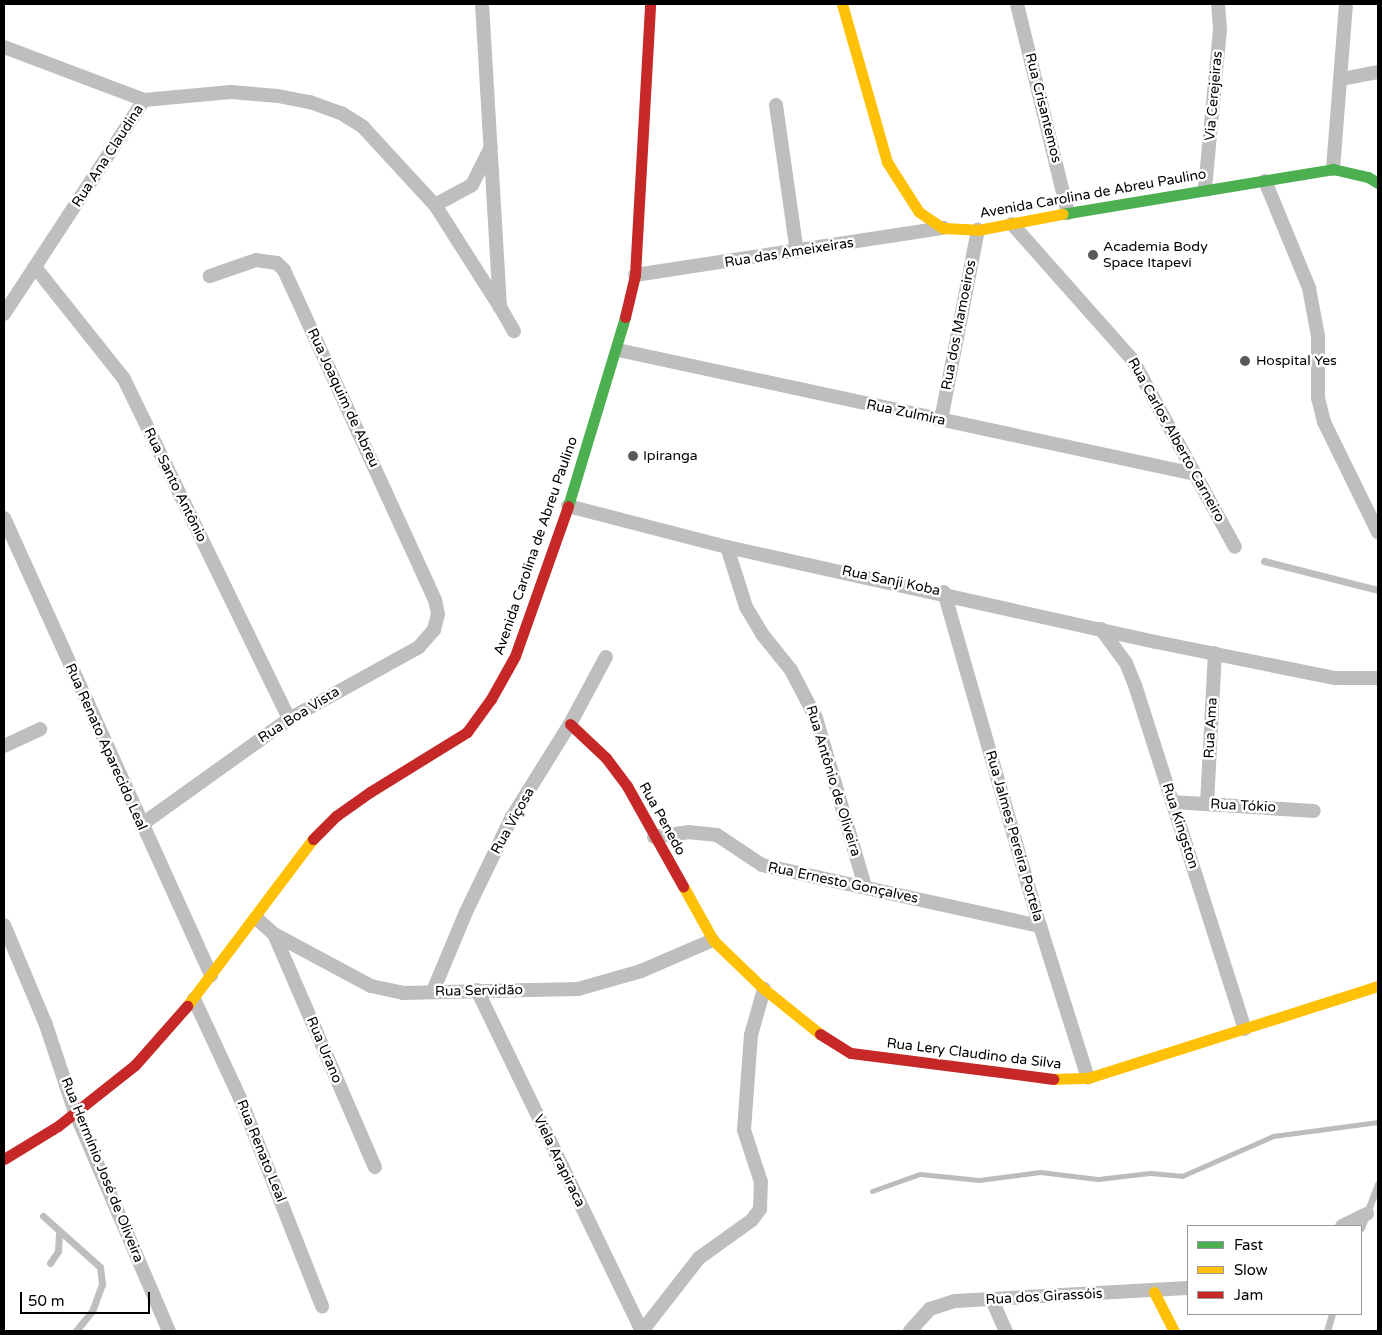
<!DOCTYPE html>
<html>
<head>
<meta charset="utf-8">
<style>
	body { margin:0 }
	#map { position:relative; width:1382px; height:1335px; overflow:hidden; background:#fff; font-family:"Varela Round",sans-serif }
	div>[style] { position:absolute }
	.stream>* { height:5px; margin:-2.5px; padding:0 2.5px; transform-origin:2.5px; border-radius:2.5px; background:#bcbcbc }
	.lane>* { height:7px; margin:-3.5px; padding:0 3.5px; transform-origin:3.5px; border-radius:3.5px; background:#bebebe }
	.street>* { height:14px; margin:-7px; padding:0 7px; transform-origin:7px; border-radius:7px; background:#bebebe }
	.fast>* { height:11px; margin:-5.5px; padding:0 5.5px; transform-origin:5.5px; border-radius:5.5px; background:#4caf50 }
	.slow>* { height:11px; margin:-5.5px; padding:0 5.5px; transform-origin:5.5px; border-radius:5.5px; background:#ffc107 }
	.jam>* { height:11px; margin:-5.5px; padding:0 5.5px; transform-origin:5.5px; border-radius:5.5px; background:#c62828 }
	.dots>* { width:14px; height:14px; translate:-50% -50%; box-sizing:border-box; border:2px solid #fff; border-radius:50% }
	span { translate:-50% -50%; white-space:nowrap; text-align:center; line-height:1.15; -webkit-text-stroke:5px #fff; paint-order:stroke }
	.street-label { font-size:14px; color:#000 }
	.poi-label { font-size:14px; color:#000 }
	.left { translate:0 -50%; text-align:left }
	.frame { position:absolute; inset:0; border:5px solid #000; pointer-events:none }
	.legend { position:absolute; left:1187px; top:1225px; width:175px; height:90px; box-sizing:border-box; background:#fff; border:1px solid #999; margin:0; padding:6px 9px; list-style:none; font-size:15px; color:#000 }
	.legend li { display:flex; align-items:center; gap:10px; height:25px }
	.legend b { width:25px; border:1px solid #999 }
	.scale { position:absolute; left:20px; top:1292px; width:130px; height:22px; box-sizing:border-box; border:2px solid #000; border-top:0; padding-left:6px; font-size:15px; line-height:18px; white-space:nowrap; color:#000; -webkit-text-stroke:4px #fff; paint-order:stroke }
</style>
</head>
<body>
<div id="map">
	<div class="stream">
		<i style="left:872px;top:1191px;width:51px;rotate:-19.5deg"></i>
		<i style="left:920px;top:1174px;width:59px;rotate:5.8deg"></i>
		<i style="left:979px;top:1180px;width:62px;rotate:-7.5deg"></i>
		<i style="left:1040px;top:1172px;width:58px;rotate:6.9deg"></i>
		<i style="left:1098px;top:1179px;width:52px;rotate:-6.6deg"></i>
		<i style="left:1150px;top:1173px;width:32px;rotate:5deg"></i>
		<i style="left:1182px;top:1176px;width:99px;rotate:-23.7deg"></i>
		<i style="left:1273px;top:1136px;width:106px;rotate:-7.6deg"></i>
	</div>
	<div class="lane">
		<i style="left:1264px;top:561px;width:118px;rotate:14.3deg"></i>
		<i style="left:43px;top:1216px;width:76px;rotate:41.8deg"></i>
		<i style="left:100px;top:1267px;width:17px;rotate:83deg"></i>
		<i style="left:102px;top:1284px;width:29px;rotate:110deg"></i>
		<i style="left:92px;top:1311px;width:26px;rotate:129deg"></i>
		<i style="left:1361px;top:1228px;width:47px;rotate:-68.9deg"></i>
		<i style="left:50px;top:1263px;width:14px;rotate:-56deg"></i>
		<i style="left:58px;top:1251px;width:20px;rotate:-87deg"></i>
		<i style="left:1327px;top:1331px;width:18px;rotate:-74deg"></i>
	</div>
	<div class="street">
		<i style="left:482px;top:4px;width:304px;rotate:86.6deg"></i>
		<i style="left:500px;top:307px;width:28px;rotate:60deg"></i>
		<i style="left:1017px;top:4px;width:215px;rotate:76.3deg"></i>
		<i style="left:4px;top:47px;width:150px;rotate:20.7deg"></i>
		<i style="left:144px;top:100px;width:87px;rotate:-5.3deg"></i>
		<i style="left:231px;top:92px;width:47px;rotate:4.9deg"></i>
		<i style="left:278px;top:96px;width:33px;rotate:11deg"></i>
		<i style="left:310px;top:102px;width:33px;rotate:20deg"></i>
		<i style="left:341px;top:113px;width:26px;rotate:32deg"></i>
		<i style="left:363px;top:127px;width:106px;rotate:47.3deg"></i>
		<i style="left:435px;top:205px;width:121px;rotate:57.5deg"></i>
		<i style="left:1342px;top:79px;width:37px;rotate:-11deg"></i>
		<i style="left:776px;top:105px;width:148px;rotate:81.9deg"></i>
		<i style="left:1333px;top:169px;width:166px;rotate:-85.5deg"></i>
		<i style="left:1265px;top:181px;width:116px;rotate:67.6deg"></i>
		<i style="left:1309px;top:288px;width:49px;rotate:79.4deg"></i>
		<i style="left:1318px;top:336px;width:62px;rotate:90deg"></i>
		<i style="left:1318px;top:398px;width:25px;rotate:76deg"></i>
		<i style="left:1324px;top:422px;width:123px;rotate:63.9deg"></i>
		<i style="left:1205px;top:188px;width:159px;rotate:-84.6deg"></i>
		<i style="left:1220px;top:30px;width:26px;rotate:-94deg"></i>
		<i style="left:435px;top:205px;width:42px;rotate:-28.4deg"></i>
		<i style="left:472px;top:185px;width:42px;rotate:-63.4deg"></i>
		<i style="left:1012px;top:224px;width:181px;rotate:48.4deg"></i>
		<i style="left:1132px;top:359px;width:214px;rotate:61.3deg"></i>
		<i style="left:35px;top:267px;width:143px;rotate:51.5deg"></i>
		<i style="left:124px;top:379px;width:378px;rotate:64.1deg"></i>
		<i style="left:635px;top:275px;width:312px;rotate:-8.7deg"></i>
		<i style="left:4px;top:314px;width:256px;rotate:-56.8deg"></i>
		<i style="left:618px;top:350px;width:590px;rotate:12.13deg"></i>
		<i style="left:941px;top:420px;width:194px;rotate:-79deg"></i>
		<i style="left:568px;top:506px;width:164px;rotate:14.5deg"></i>
		<i style="left:727px;top:547px;width:439px;rotate:12.5deg"></i>
		<i style="left:1156px;top:642px;width:183px;rotate:11.4deg"></i>
		<i style="left:1335px;top:678px;width:43px"></i>
		<i style="left:4px;top:518px;width:502px;rotate:65.63deg"></i>
		<i style="left:727px;top:547px;width:63px;rotate:72.4deg"></i>
		<i style="left:746px;top:607px;width:31px;rotate:59deg"></i>
		<i style="left:762px;top:634px;width:46px;rotate:51.1deg"></i>
		<i style="left:791px;top:670px;width:54px;rotate:62.5deg"></i>
		<i style="left:816px;top:718px;width:176px;rotate:73.8deg"></i>
		<i style="left:944px;top:592px;width:348px;rotate:74deg"></i>
		<i style="left:1040px;top:926px;width:159px;rotate:72.5deg"></i>
		<i style="left:1101px;top:629px;width:42px;rotate:53.7deg"></i>
		<i style="left:1126px;top:663px;width:24px;rotate:68deg"></i>
		<i style="left:1135px;top:685px;width:361px;rotate:72.3deg"></i>
		<i style="left:4px;top:746px;width:40px;rotate:-25deg"></i>
		<i style="left:1172px;top:802px;width:142px;rotate:3.6deg"></i>
		<i style="left:1207px;top:804px;width:151px;rotate:-87deg"></i>
		<i style="left:141px;top:825px;width:182px;rotate:-35.6deg"></i>
		<i style="left:289px;top:719px;width:149px;rotate:-29deg"></i>
		<i style="left:419px;top:647px;width:23px;rotate:-49deg"></i>
		<i style="left:434px;top:630px;width:16px;rotate:-76deg"></i>
		<i style="left:438px;top:614px;width:14px;rotate:-102deg"></i>
		<i style="left:435px;top:600px;width:363px;rotate:-114.6deg"></i>
		<i style="left:284px;top:270px;width:10px;rotate:-135deg"></i>
		<i style="left:277px;top:263px;width:21px;rotate:-172deg"></i>
		<i style="left:256px;top:260px;width:49px;rotate:160.8deg"></i>
		<i style="left:654px;top:837px;width:34px;rotate:-8deg"></i>
		<i style="left:688px;top:832px;width:29px;rotate:6deg"></i>
		<i style="left:717px;top:835px;width:54px;rotate:33.7deg"></i>
		<i style="left:762px;top:865px;width:285px;rotate:12.4deg"></i>
		<i style="left:256px;top:918px;width:24px;rotate:42deg"></i>
		<i style="left:274px;top:934px;width:110px;rotate:28.2deg"></i>
		<i style="left:371px;top:986px;width:33px;rotate:12deg"></i>
		<i style="left:403px;top:993px;width:175px;rotate:-1.3deg"></i>
		<i style="left:578px;top:989px;width:66px;rotate:-15.9deg"></i>
		<i style="left:641px;top:971px;width:78px;rotate:-23.3deg"></i>
		<i style="left:4px;top:925px;width:108px;rotate:67.2deg"></i>
		<i style="left:46px;top:1025px;width:92px;rotate:71.6deg"></i>
		<i style="left:75px;top:1112px;width:238px;rotate:66.8deg"></i>
		<i style="left:274px;top:934px;width:254px;rotate:66.6deg"></i>
		<i style="left:477px;top:990px;width:379px;rotate:64.2deg"></i>
		<i style="left:433px;top:991px;width:86px;rotate:-67.3deg"></i>
		<i style="left:466px;top:912px;width:106px;rotate:-64.2deg"></i>
		<i style="left:512px;top:817px;width:110px;rotate:-58.1deg"></i>
		<i style="left:570px;top:724px;width:76px;rotate:-61.8deg"></i>
		<i style="left:194px;top:999px;width:109px;rotate:65.1deg"></i>
		<i style="left:240px;top:1098px;width:224px;rotate:68.5deg"></i>
		<i style="left:1342px;top:1226px;width:28px;rotate:-26deg"></i>
		<i style="left:992px;top:1300px;width:34px;rotate:66deg"></i>
		<i style="left:642px;top:1331px;width:93px;rotate:-52deg"></i>
		<i style="left:699px;top:1258px;width:65px;rotate:-35.6deg"></i>
		<i style="left:752px;top:1220px;width:14px;rotate:-54deg"></i>
		<i style="left:760px;top:1209px;width:27px;rotate:-88deg"></i>
		<i style="left:761px;top:1182px;width:55px;rotate:-108.1deg"></i>
		<i style="left:744px;top:1130px;width:95px;rotate:-85.8deg"></i>
		<i style="left:751px;top:1035px;width:48px;rotate:-74.2deg"></i>
		<i style="left:910px;top:1331px;width:30px;rotate:-48deg"></i>
		<i style="left:930px;top:1309px;width:26px;rotate:-18deg"></i>
		<i style="left:955px;top:1301px;width:233px;rotate:-3.2deg"></i>
	</div>
	<div class="fast">
		<i style="left:1062px;top:214px;width:275px;rotate:-9.4deg"></i>
		<i style="left:1333px;top:169px;width:36px;rotate:13deg"></i>
		<i style="left:1368px;top:177px;width:12px;rotate:31deg"></i>
		<i style="left:568px;top:506px;width:197px;rotate:-73.2deg"></i>
	</div>
	<div class="slow">
		<i style="left:842px;top:4px;width:164px;rotate:74.1deg"></i>
		<i style="left:887px;top:162px;width:59px;rotate:57.4deg"></i>
		<i style="left:919px;top:212px;width:29px;rotate:34deg"></i>
		<i style="left:943px;top:228px;width:35px;rotate:3deg"></i>
		<i style="left:978px;top:230px;width:86px;rotate:-10.8deg"></i>
		<i style="left:683px;top:886px;width:62px;rotate:60.9deg"></i>
		<i style="left:713px;top:940px;width:71px;rotate:43.9deg"></i>
		<i style="left:764px;top:989px;width:72px;rotate:38.8deg"></i>
		<i style="left:187px;top:1006px;width:209px;rotate:-53deg"></i>
		<i style="left:1053px;top:1079px;width:35px;rotate:-2deg"></i>
		<i style="left:1088px;top:1078px;width:304px;rotate:-17.6deg"></i>
		<i style="left:1154px;top:1292px;width:44px;rotate:62.9deg"></i>
	</div>
	<div class="jam">
		<i style="left:625px;top:317px;width:43px;rotate:-76.6deg"></i>
		<i style="left:635px;top:275px;width:271px;rotate:-86.8deg"></i>
		<i style="left:570px;top:724px;width:50px;rotate:43.4deg"></i>
		<i style="left:606px;top:758px;width:35px;rotate:53deg"></i>
		<i style="left:627px;top:786px;width:115px;rotate:60.8deg"></i>
		<i style="left:313px;top:839px;width:33px;rotate:-45deg"></i>
		<i style="left:336px;top:816px;width:42px;rotate:-35.2deg"></i>
		<i style="left:370px;top:792px;width:114px;rotate:-31.7deg"></i>
		<i style="left:467px;top:732px;width:41px;rotate:-54deg"></i>
		<i style="left:491px;top:699px;width:49px;rotate:-60.8deg"></i>
		<i style="left:515px;top:656px;width:159px;rotate:-70.5deg"></i>
		<i style="left:820px;top:1034px;width:36px;rotate:32deg"></i>
		<i style="left:851px;top:1053px;width:204px;rotate:7.3deg"></i>
		<i style="left:4px;top:1159px;width:63px;rotate:-31.4deg"></i>
		<i style="left:58px;top:1126px;width:98px;rotate:-38.4deg"></i>
		<i style="left:135px;top:1065px;width:79px;rotate:-48.6deg"></i>
	</div>
	<div class="dots">
		<i style="left:1093px;top:255px;background:#595959"></i>
		<i style="left:1245px;top:361px;background:#595959"></i>
		<i style="left:633px;top:456px;background:#595959"></i>
	</div>
	<div class="street-label">
		<span style="left:1214px;top:96px;rotate:-85deg">Via Cerejeiras</span>
		<span style="left:1043px;top:108px;rotate:76deg">Rua Crisantemos</span>
		<span style="left:108px;top:156px;rotate:-57deg">Rua Ana Claudina</span>
		<span style="left:1093px;top:194px;rotate:-10deg">Avenida Carolina de Abreu Paulino</span>
		<span style="left:789px;top:253px;rotate:-9deg">Rua das Ameixeiras</span>
		<span style="left:959px;top:325px;rotate:-79deg">Rua dos Mamoeiros</span>
		<span style="left:343px;top:398px;rotate:65deg">Rua Joaquim de Abreu</span>
		<span style="left:906px;top:413px;rotate:12deg">Rua Zulmira</span>
		<span style="left:1176px;top:440px;rotate:61deg">Rua Carlos Alberto Carneiro</span>
		<span style="left:175px;top:485px;rotate:64deg">Rua Santo Antônio</span>
		<span style="left:536px;top:546px;rotate:-71deg">Avenida Carolina de Abreu Paulino</span>
		<span style="left:891px;top:581px;rotate:12deg">Rua Sanji Koba</span>
		<span style="left:299px;top:715px;rotate:-32deg">Rua Boa Vista</span>
		<span style="left:1211px;top:728px;rotate:-87deg">Rua Ama</span>
		<span style="left:106px;top:747px;rotate:66deg">Rua Renato Aparecido Leal</span>
		<span style="left:833px;top:781px;rotate:73deg">Rua Antônio de Oliveira</span>
		<span style="left:1243px;top:806px;rotate:3deg">Rua Tókio</span>
		<span style="left:662px;top:819px;rotate:61deg">Rua Penedo</span>
		<span style="left:513px;top:821px;rotate:-61deg">Rua Viçosa</span>
		<span style="left:1180px;top:826px;rotate:72deg">Rua Kingston</span>
		<span style="left:1014px;top:836px;rotate:74deg">Rua Jalmes Pereira Portela</span>
		<span style="left:843px;top:883px;rotate:12deg">Rua Ernesto Gonçalves</span>
		<span style="left:479px;top:991px;rotate:-1deg">Rua Servidão</span>
		<span style="left:324px;top:1050px;rotate:67deg">Rua Urano</span>
		<span style="left:974px;top:1054px;rotate:7deg">Rua Lery Claudino da Silva</span>
		<span style="left:261px;top:1151px;rotate:68deg">Rua Renato Leal</span>
		<span style="left:559px;top:1161px;rotate:64deg">Viela Arapiraca</span>
		<span style="left:102px;top:1170px;rotate:68deg">Rua Hermínio José de Oliveira</span>
		<span style="left:1044px;top:1297px;rotate:-3deg">Rua dos Girassóis</span>
	</div>
	<div class="poi-label">
		<span class="left" style="left:1103px;top:255px">Academia Body<br>Space Itapevi</span>
		<span class="left" style="left:1256px;top:361px">Hospital Yes</span>
		<span class="left" style="left:643px;top:456px">Ipiranga</span>
	</div>
	<div class="frame"></div>
	<ul class="legend">
	<li><b style="height:6px;background:#4caf50"></b>Fast</li>
	<li><b style="height:6px;background:#ffc107"></b>Slow</li>
	<li><b style="height:6px;background:#c62828"></b>Jam</li>
	</ul>
	<div class="scale">50 m</div>
</div>
</body>
</html>
